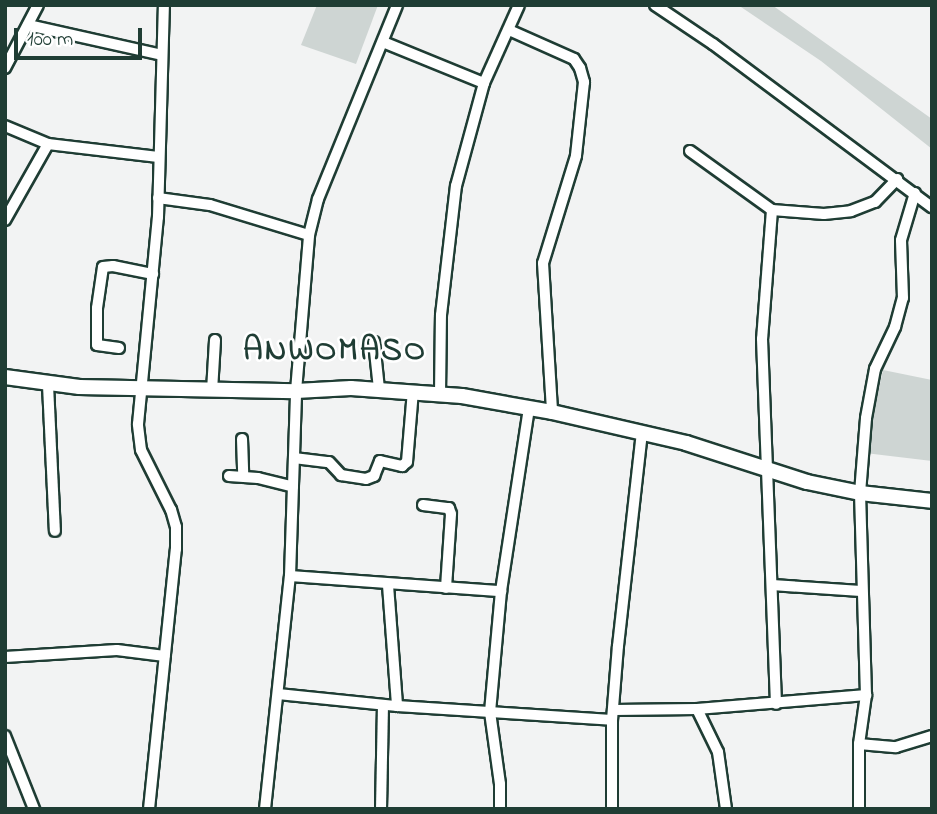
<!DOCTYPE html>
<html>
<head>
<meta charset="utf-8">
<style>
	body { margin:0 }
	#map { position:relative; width:937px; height:814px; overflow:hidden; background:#f2f3f3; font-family:"Indie Flower",sans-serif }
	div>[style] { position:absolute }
	.green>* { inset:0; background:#ced5d3 }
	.roads { filter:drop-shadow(2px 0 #1f3d34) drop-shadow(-2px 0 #1f3d34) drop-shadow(0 2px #1f3d34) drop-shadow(0 -2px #1f3d34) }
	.street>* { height:10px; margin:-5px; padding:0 5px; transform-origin:5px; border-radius:5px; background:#fff }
	.secondary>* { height:14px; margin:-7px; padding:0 7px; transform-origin:7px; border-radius:7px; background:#fff }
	span { translate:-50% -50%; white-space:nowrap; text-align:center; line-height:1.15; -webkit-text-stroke:5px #fff; paint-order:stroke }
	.district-label { font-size:32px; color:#1f3d34; font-weight:700; letter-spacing:2px }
	.frame { position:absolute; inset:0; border:7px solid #1f3d34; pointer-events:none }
	.scale { position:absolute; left:14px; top:28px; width:128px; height:32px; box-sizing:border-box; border:4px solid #1f3d34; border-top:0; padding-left:9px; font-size:21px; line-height:24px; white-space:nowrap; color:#1f3d34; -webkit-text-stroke:5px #fff; paint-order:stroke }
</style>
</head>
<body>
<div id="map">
	<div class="green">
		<i style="clip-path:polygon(317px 5px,378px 5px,356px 64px,301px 45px)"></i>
		<i style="clip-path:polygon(738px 5px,772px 5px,932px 119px,932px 149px,821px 61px)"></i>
		<i style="clip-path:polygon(883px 370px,932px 380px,932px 461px,865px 453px)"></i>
	</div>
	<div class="roads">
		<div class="street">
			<i style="left:655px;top:5px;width:70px;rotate:33.9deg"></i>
			<i style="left:713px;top:44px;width:273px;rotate:36.7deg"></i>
			<i style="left:28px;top:25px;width:137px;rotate:12.6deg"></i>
			<i style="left:509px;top:30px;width:71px;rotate:24deg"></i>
			<i style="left:574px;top:59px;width:11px;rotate:56deg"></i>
			<i style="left:580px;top:68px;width:15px;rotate:74deg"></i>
			<i style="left:584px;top:82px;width:74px;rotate:96.2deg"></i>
			<i style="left:576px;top:156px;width:112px;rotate:107.1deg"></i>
			<i style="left:543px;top:263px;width:149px;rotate:86.5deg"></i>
			<i style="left:383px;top:42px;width:109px;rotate:22.1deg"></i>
			<i style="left:5px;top:68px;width:71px;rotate:-62.4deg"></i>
			<i style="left:5px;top:126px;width:47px;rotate:22.7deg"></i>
			<i style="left:48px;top:144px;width:111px;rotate:6.7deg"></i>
			<i style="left:690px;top:151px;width:101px;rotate:35.7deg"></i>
			<i style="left:772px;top:210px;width:52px;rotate:4.4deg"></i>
			<i style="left:824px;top:214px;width:27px;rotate:-6deg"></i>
			<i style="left:851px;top:211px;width:26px;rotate:-21deg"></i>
			<i style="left:875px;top:202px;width:32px;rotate:-46deg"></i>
			<i style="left:158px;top:198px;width:52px;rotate:7.7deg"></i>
			<i style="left:210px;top:205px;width:103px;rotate:16.9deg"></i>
			<i style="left:772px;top:210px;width:129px;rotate:94.4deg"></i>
			<i style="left:762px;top:339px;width:365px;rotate:87.8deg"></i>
			<i style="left:5px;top:220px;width:87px;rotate:-60.5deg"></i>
			<i style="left:374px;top:342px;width:47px;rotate:83.9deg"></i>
			<i style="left:119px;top:348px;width:22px;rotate:-172deg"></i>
			<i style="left:97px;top:345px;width:37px;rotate:-90deg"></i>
			<i style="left:97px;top:308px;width:41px;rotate:-81.7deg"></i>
			<i style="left:103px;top:267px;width:10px;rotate:-6deg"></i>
			<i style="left:113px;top:266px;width:41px;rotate:11.3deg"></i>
			<i style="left:48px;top:385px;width:146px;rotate:87.3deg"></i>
			<i style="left:212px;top:391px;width:51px;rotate:-86.6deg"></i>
			<i style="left:440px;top:394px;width:79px;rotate:-89.3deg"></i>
			<i style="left:441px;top:315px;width:130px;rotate:-83.4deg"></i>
			<i style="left:456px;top:186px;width:107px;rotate:-74.8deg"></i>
			<i style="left:484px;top:83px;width:85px;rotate:-65.8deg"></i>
			<i style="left:242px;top:439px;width:37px;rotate:88deg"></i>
			<i style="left:294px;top:458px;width:35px;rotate:7deg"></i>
			<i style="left:329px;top:462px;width:18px;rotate:47deg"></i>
			<i style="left:341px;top:475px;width:25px;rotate:9deg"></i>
			<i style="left:366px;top:479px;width:9px;rotate:-21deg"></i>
			<i style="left:374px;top:476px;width:16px;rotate:-68deg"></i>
			<i style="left:380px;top:461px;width:23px;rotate:13deg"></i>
			<i style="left:402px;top:466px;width:6px;rotate:-39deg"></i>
			<i style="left:407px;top:462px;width:71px;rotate:-85.2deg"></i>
			<i style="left:229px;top:476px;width:29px;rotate:4deg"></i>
			<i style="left:258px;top:478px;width:36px;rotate:14deg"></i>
			<i style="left:423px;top:505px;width:26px;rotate:7deg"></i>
			<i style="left:449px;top:508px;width:6px;rotate:72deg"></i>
			<i style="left:451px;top:514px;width:74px;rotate:93.9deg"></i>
			<i style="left:290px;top:576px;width:212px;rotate:4.1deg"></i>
			<i style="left:388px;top:585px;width:121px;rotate:85.7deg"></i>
			<i style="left:772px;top:585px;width:89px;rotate:3.9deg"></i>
			<i style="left:5px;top:657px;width:112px;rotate:-3.6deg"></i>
			<i style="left:117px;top:650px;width:48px;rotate:7.1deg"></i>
			<i style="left:278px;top:694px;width:120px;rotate:5.8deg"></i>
			<i style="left:397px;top:706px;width:215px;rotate:3.7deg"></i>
			<i style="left:697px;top:709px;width:48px;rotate:64deg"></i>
			<i style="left:718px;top:752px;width:58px;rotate:82deg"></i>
			<i style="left:614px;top:710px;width:83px;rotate:-0.7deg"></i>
			<i style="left:697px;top:709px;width:170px;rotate:-4.7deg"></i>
			<i style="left:5px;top:736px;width:79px;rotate:68.3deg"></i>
			<i style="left:859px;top:744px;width:37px;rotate:5deg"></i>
			<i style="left:896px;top:747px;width:38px;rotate:-17deg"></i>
			<i style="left:149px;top:809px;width:261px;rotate:-84.1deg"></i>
			<i style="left:176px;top:549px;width:22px;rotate:-90deg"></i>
			<i style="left:176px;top:527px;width:18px;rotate:-106deg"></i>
			<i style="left:171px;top:510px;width:67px;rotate:-116.6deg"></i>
			<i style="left:141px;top:450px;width:26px;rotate:-97deg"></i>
			<i style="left:138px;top:424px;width:208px;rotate:-84.5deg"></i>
			<i style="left:158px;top:217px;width:212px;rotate:-88.4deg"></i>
			<i style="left:265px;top:809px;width:234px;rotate:-83.9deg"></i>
			<i style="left:290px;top:576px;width:185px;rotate:-88.1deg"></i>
			<i style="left:296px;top:391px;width:157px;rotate:-85.2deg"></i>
			<i style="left:309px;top:235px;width:37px;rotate:-76deg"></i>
			<i style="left:318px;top:199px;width:209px;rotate:-67.8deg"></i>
			<i style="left:381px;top:809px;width:104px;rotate:-88.9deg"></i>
			<i style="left:500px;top:809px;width:25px;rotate:-90deg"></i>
			<i style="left:500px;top:784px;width:73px;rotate:-97.9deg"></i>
			<i style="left:490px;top:712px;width:121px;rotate:-84.8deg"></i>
			<i style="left:501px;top:591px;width:186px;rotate:-81.3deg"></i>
			<i style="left:612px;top:809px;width:89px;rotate:-90deg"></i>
			<i style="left:612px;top:720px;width:74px;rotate:-85.4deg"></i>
			<i style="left:618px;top:646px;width:215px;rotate:-83.6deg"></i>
			<i style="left:859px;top:809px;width:65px;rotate:-90deg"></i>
			<i style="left:859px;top:744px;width:49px;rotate:-81.9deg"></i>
			<i style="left:866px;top:695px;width:202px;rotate:-91.7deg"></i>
			<i style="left:860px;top:493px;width:75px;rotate:-85.4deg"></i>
			<i style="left:866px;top:418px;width:50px;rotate:-79.6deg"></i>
			<i style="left:875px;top:369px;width:47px;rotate:-64.5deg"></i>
			<i style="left:895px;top:327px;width:30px;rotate:-75deg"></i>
			<i style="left:903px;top:298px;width:58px;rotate:-92deg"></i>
			<i style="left:901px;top:240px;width:49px;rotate:-73.4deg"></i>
		</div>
		<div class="secondary">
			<i style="left:5px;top:377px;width:75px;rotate:7.7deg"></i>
			<i style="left:79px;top:387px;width:217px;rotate:1.1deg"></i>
			<i style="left:296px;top:391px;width:55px;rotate:-3.1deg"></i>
			<i style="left:351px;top:388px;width:111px;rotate:4.1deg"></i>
			<i style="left:462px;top:396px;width:91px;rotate:10.1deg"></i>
			<i style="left:552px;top:412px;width:138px;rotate:13deg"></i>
			<i style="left:686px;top:443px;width:127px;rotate:17.9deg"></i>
			<i style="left:807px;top:482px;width:54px;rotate:11.7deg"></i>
			<i style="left:860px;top:493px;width:72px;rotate:6.3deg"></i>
		</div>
	</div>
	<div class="district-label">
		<span style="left:335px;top:352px">ANWOMASO</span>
	</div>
	<div class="frame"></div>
	<div class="scale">100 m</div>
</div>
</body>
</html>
